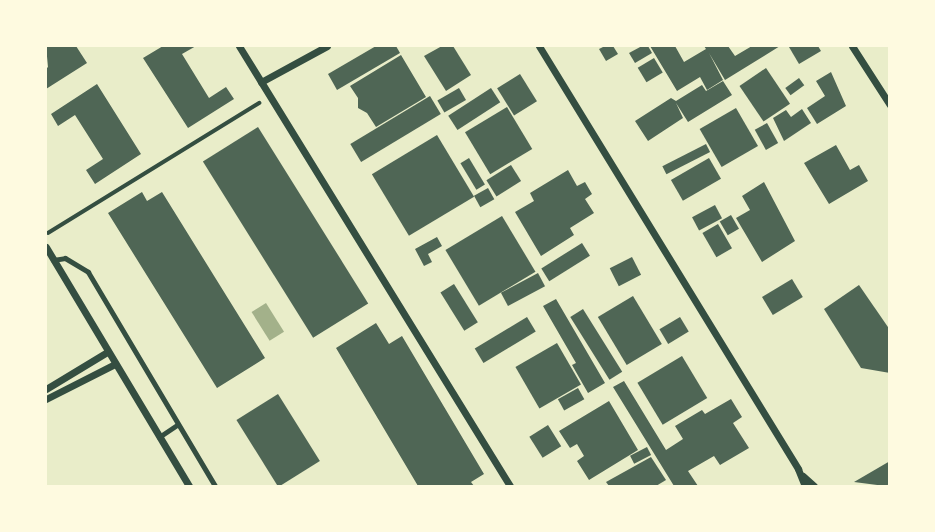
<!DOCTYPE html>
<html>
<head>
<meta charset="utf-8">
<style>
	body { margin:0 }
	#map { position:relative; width:935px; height:532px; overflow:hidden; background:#e9edc9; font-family:Lato,sans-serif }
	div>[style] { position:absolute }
	.water>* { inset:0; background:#a3b18a; transform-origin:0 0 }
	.building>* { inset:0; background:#4f6655; transform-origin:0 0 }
	.path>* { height:3.5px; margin:-1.75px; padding:0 1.75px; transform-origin:1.75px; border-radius:1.75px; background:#344e41 }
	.service>* { height:5px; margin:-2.5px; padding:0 2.5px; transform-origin:2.5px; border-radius:2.5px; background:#344e41 }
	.minor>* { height:7px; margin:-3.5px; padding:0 3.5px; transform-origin:3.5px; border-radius:3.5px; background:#344e41 }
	span { translate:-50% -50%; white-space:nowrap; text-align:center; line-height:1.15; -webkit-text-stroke:7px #fefae0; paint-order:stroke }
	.frame { position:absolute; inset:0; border:47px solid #fefae0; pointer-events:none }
</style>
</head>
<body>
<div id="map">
	<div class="water">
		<i style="left:266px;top:303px;width:34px;height:17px;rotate:58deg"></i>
	</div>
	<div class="building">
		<i style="clip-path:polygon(46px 46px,76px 46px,87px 63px,46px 89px,46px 69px,48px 67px)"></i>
		<i style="clip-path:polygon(163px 46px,196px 46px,182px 54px,209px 98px,226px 87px,234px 99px,188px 128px,143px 58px)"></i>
		<i style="clip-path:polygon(376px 46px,396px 46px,400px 53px,337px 90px,328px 74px)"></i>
		<i style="clip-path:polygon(442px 46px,453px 46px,471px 75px,446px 91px,424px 56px)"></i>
		<i style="clip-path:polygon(605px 46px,613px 46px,618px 54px,606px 61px,599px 49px)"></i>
		<i style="clip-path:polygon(642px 46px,648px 46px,652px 53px,635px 63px,629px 53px)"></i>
		<i style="clip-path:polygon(650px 46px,675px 46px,684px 62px,706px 49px,704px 46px,728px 46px,735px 56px,752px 46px,780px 46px,725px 80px,709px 53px,723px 80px,707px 90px,700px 77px,677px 91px)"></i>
		<i style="clip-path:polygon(792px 46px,818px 46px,821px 51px,799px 64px,789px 47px)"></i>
		<i style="clip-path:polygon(401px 55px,426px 97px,376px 127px,367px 113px,358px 108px,358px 98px,350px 86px)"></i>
		<i style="left:654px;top:58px;width:17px;height:19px;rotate:59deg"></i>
		<i style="left:766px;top:68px;width:43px;height:32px;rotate:56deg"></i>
		<i style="clip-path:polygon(831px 72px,846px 106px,817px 124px,807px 108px,825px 96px,816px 81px)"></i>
		<i style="left:520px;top:74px;width:32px;height:27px;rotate:58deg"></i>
		<i style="left:799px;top:78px;width:9px;height:17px;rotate:54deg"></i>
		<i style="clip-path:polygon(723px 81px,732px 95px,688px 122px,676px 103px,683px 118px,648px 141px,635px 121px,671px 98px,676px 101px,702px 85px,706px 91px)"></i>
		<i style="clip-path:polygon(97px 84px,141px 154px,95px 184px,86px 170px,103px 159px,75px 115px,58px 126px,51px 114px)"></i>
		<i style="left:459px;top:88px;width:14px;height:25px;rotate:60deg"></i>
		<i style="left:491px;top:88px;width:17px;height:51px;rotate:57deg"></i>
		<i style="left:430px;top:96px;width:21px;height:93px;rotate:59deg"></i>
		<i style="left:507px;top:107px;width:49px;height:49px;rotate:59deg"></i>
		<i style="left:736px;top:108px;width:44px;height:42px;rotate:60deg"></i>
		<i style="clip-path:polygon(802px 109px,811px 123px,784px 141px,773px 118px,786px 110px,791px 117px)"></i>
		<i style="left:767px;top:123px;width:23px;height:14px;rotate:61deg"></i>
		<i style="left:258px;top:127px;width:208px;height:65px;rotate:58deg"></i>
		<i style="left:437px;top:135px;width:72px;height:76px;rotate:59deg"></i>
		<i style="left:706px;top:144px;width:9px;height:49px;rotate:63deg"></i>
		<i style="clip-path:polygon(836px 145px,850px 170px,859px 165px,868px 181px,829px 204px,804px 163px)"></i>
		<i style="left:469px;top:158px;width:31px;height:10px;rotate:59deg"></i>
		<i style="left:709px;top:158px;width:24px;height:44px;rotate:60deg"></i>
		<i style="left:511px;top:165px;width:19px;height:29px;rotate:58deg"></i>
		<i style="clip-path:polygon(568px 170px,577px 186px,585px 182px,592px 194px,585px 199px,594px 213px,570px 228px,574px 235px,541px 256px,515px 212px,534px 201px,530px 193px)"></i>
		<i style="clip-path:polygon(764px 182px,795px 241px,762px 262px,736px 218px,750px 210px,742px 196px)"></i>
		<i style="left:488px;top:188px;width:13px;height:16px;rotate:61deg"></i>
		<i style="clip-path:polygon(142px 192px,147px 201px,162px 192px,265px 358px,217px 388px,108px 213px)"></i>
		<i style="left:715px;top:205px;width:15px;height:26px;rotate:62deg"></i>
		<i style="left:731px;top:215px;width:16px;height:13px;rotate:60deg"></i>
		<i style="left:502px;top:216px;width:65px;height:66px;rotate:59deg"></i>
		<i style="left:718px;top:224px;width:28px;height:18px;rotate:60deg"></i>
		<i style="clip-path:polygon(437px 237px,442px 246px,428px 254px,432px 262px,424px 266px,415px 249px)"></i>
		<i style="left:582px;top:243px;width:15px;height:48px;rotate:58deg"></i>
		<i style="left:632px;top:257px;width:20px;height:25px;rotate:63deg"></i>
		<i style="left:538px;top:273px;width:15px;height:42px;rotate:62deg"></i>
		<i style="left:792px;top:279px;width:21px;height:35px;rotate:59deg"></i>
		<i style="left:454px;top:284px;width:45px;height:16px;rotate:58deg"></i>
		<i style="clip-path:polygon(859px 285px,890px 330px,890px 373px,861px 368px,824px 309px)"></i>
		<i style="left:633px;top:296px;width:56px;height:41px;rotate:59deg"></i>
		<i style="clip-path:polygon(556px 299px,605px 383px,588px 393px,572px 365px,576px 363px,543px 306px)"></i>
		<i style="left:583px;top:309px;width:74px;height:15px;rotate:58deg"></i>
		<i style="left:527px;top:317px;width:17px;height:61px;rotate:59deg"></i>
		<i style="left:680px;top:317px;width:17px;height:24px;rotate:59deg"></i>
		<i style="clip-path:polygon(376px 323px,389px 344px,402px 336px,484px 474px,471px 482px,474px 486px,418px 486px,336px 348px)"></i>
		<i style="left:557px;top:343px;width:48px;height:48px;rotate:60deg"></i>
		<i style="left:682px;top:356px;width:49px;height:52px;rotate:59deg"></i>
		<i style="clip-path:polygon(624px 381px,666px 450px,683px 439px,675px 426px,702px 410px,705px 414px,731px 399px,742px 417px,733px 423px,749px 448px,720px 465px,714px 456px,688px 471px,698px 486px,674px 486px,613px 387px)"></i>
		<i style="left:578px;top:388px;width:13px;height:23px;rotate:61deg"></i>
		<i style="left:278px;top:394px;width:79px;height:49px;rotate:58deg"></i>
		<i style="clip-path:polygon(609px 401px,638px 450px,589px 480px,577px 461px,584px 456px,577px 444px,570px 448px,559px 431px)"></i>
		<i style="left:548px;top:425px;width:25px;height:22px;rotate:58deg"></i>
		<i style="left:647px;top:447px;width:9px;height:19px;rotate:63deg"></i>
		<i style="clip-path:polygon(651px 457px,666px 480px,656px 486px,609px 486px,606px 482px)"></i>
		<i style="clip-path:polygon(890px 461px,890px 484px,885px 486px,854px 482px)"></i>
	</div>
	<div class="path">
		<i style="left:48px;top:233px;width:248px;rotate:-31.6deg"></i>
	</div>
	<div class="service">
		<i style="left:53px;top:260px;width:12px;rotate:-9deg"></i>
		<i style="left:65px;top:258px;width:27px;rotate:31deg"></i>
		<i style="left:88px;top:272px;width:249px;rotate:59.3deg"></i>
		<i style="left:159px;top:437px;width:22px;rotate:-34deg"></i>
	</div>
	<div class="minor">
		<i style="left:239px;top:46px;width:517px;rotate:58.37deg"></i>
		<i style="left:539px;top:46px;width:496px;rotate:58.5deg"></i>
		<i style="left:798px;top:469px;width:18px;rotate:68deg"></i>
		<i style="left:852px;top:46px;width:70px;rotate:57.2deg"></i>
		<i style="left:261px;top:82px;width:75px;rotate:-28.6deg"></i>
		<i style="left:46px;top:247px;width:279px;rotate:59.1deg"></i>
		<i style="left:46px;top:389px;width:71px;rotate:-31.2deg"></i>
		<i style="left:46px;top:399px;width:77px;rotate:-26.9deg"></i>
		<i style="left:803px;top:476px;width:15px;rotate:42deg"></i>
	</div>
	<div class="frame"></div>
</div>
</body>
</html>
